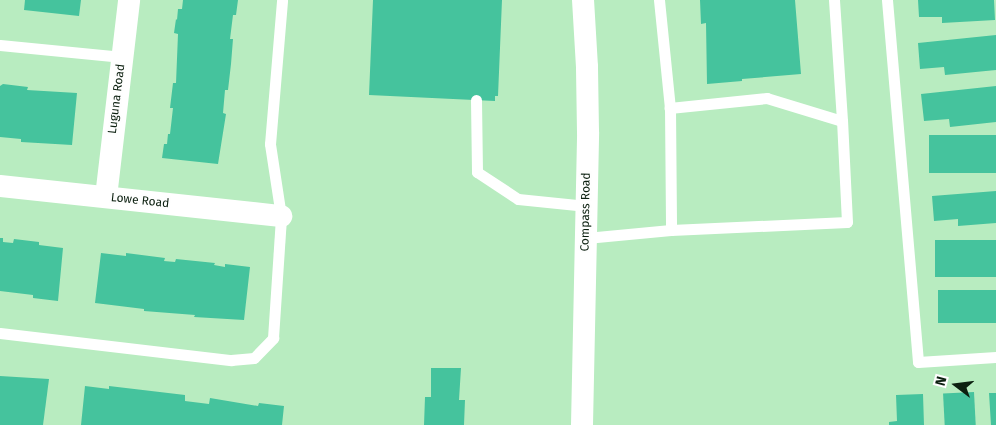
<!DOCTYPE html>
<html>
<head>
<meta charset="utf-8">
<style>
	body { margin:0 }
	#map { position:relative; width:996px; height:425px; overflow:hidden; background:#b8ecc0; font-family:"Fira Sans",sans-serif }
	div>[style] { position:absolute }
	.building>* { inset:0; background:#45c39d; transform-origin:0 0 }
	.service>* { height:11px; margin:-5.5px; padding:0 5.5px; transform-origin:5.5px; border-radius:5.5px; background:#fff }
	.minor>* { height:22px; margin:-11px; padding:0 11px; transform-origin:11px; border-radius:11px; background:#fff }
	span { translate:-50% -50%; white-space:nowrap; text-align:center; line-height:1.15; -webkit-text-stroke:4.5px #fefefe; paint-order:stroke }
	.street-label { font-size:12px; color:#0c2010 }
	.north { position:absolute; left:931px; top:360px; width:50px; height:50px; -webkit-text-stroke:4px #fefefe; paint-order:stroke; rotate:285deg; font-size:14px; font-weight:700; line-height:20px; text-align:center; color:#0c2010 }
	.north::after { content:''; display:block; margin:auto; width:18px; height:22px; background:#0c2010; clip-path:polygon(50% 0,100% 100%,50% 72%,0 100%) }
</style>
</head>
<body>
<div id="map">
	<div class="building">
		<i style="clip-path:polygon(25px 0,81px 0,79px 16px,24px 10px)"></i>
		<i style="clip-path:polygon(183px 0,238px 0,236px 15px,233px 15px,230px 39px,233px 39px,231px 64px,228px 90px,225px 90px,223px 113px,226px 114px,218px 164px,162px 158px,164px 144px,167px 144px,168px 134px,170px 134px,173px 108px,170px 108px,173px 83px,176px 83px,178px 34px,174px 33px,176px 19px,177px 20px,178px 9px,182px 9px)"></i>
		<i style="clip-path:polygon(373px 0,502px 0,498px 96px,495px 96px,495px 101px,369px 95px)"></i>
		<i style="clip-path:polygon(700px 0,795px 0,801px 74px,742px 79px,742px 81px,707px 84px,706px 23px,701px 24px)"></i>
		<i style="clip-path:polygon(918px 0,994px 0,995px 20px,942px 23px,942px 17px,919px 17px)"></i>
		<i style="clip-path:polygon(996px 35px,996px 70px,945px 75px,944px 67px,920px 69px,918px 43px)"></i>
		<i style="clip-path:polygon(3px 84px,28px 87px,27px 90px,77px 93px,72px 145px,21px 142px,21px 139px,0 137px,0 86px)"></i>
		<i style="clip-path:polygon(996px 86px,996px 122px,950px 127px,949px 119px,924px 121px,921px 94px)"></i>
		<i style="left:996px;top:135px;width:38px;height:67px;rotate:90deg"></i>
		<i style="clip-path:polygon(996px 191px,996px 223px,958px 226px,958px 219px,934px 221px,932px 196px)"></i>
		<i style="clip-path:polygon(0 238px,3px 238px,3px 242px,13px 243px,14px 239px,39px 242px,39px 245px,63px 248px,58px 301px,33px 298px,33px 295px,0 291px)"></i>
		<i style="left:996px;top:240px;width:37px;height:61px;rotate:90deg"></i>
		<i style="clip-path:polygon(101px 253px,126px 256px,126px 253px,165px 258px,164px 261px,175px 262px,176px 259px,215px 263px,214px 265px,225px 267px,225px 264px,250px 267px,244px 320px,194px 317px,195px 315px,144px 311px,144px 309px,95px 303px)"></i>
		<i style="left:996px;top:290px;width:33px;height:58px;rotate:90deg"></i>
		<i style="clip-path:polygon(431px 368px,461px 368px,459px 400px,465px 400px,464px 425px,424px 425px,425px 397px,431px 397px)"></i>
		<i style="clip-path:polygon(0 376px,49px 379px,43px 425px,0 425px)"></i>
		<i style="clip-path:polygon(85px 386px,109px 389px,109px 386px,185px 395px,185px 401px,209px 404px,210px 398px,258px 406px,259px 403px,284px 406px,282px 425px,81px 425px)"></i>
		<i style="left:974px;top:392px;width:33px;height:31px;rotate:87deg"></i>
		<i style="clip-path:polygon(989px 393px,996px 393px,996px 425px,991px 425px)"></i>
		<i style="clip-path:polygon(923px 394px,924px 425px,889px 425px,889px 422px,897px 421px,896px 395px)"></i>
	</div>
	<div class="service">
		<i style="left:659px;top:0;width:109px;rotate:84.2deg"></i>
		<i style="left:834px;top:0;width:121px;rotate:86.2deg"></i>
		<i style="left:887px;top:0;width:363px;rotate:85.1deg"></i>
		<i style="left:918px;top:362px;width:78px;rotate:-3.7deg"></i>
		<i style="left:0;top:45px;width:123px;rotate:5.6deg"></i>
		<i style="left:476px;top:100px;width:72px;rotate:89.2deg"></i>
		<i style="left:477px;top:172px;width:49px;rotate:33.4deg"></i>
		<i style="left:518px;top:199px;width:69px;rotate:5.8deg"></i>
		<i style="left:586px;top:238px;width:85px;rotate:-5.4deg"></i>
		<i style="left:671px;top:230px;width:176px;rotate:-2.6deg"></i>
		<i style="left:847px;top:222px;width:101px;rotate:-92.8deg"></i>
		<i style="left:842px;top:121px;width:78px;rotate:-163deg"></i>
		<i style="left:767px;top:98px;width:98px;rotate:174.1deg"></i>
		<i style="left:670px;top:108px;width:122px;rotate:89.5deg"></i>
		<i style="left:0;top:333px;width:233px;rotate:6.7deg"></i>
		<i style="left:231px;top:360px;width:23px;rotate:-5deg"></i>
		<i style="left:254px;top:358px;width:28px;rotate:-46deg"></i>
		<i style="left:273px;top:338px;width:122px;rotate:-86.2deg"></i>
		<i style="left:281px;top:216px;width:73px;rotate:-98.7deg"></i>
		<i style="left:270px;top:144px;width:144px;rotate:-85.2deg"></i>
	</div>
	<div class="minor">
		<i style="left:0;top:186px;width:283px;rotate:6.1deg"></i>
		<i style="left:106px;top:197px;width:198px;rotate:-83.3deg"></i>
		<i style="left:582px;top:425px;width:293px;rotate:-88.8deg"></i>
		<i style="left:588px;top:132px;width:65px;rotate:-90.9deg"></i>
		<i style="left:587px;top:67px;width:67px;rotate:-93.4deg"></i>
	</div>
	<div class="street-label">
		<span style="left:117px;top:99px;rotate:-83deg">Luguna Road</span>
		<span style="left:140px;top:201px;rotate:6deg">Lowe Road</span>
		<span style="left:586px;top:212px;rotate:-89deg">Compass Road</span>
	</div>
	<div class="north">N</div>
</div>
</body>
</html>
